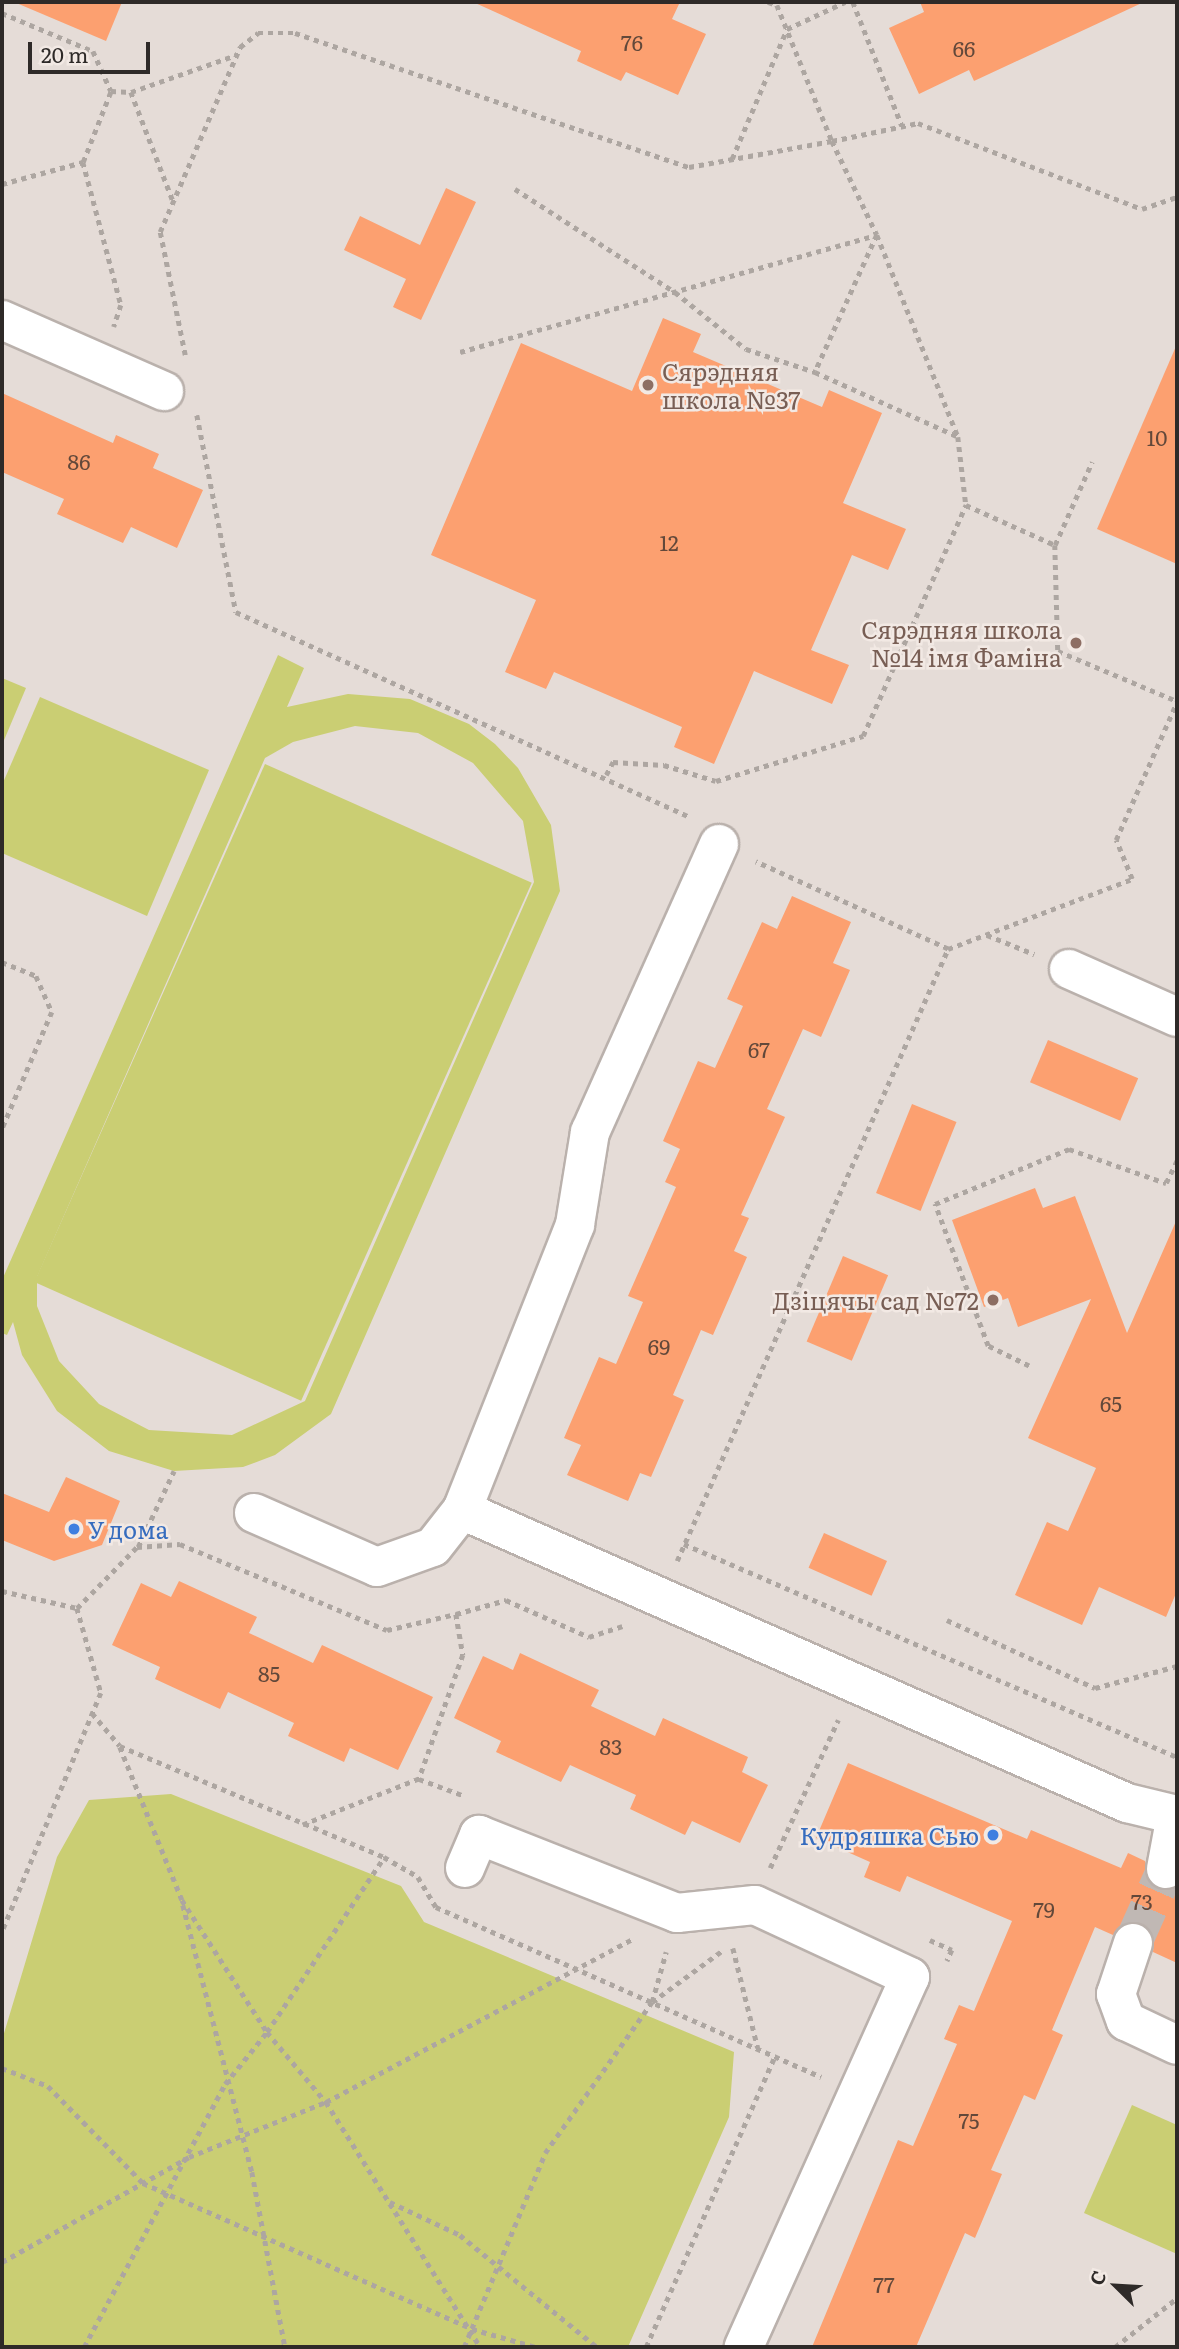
<!DOCTYPE html>
<html>
<head>
<meta charset="utf-8">
<style>
	body { margin:0 }
	#map { position:relative; width:1179px; height:2349px; overflow:hidden; background:#e5dcd7; font-family:Literata,serif }
	div>[style] { position:absolute }
	.green>* { inset:0; background:#cace73; transform-origin:0 0 }
	.building>* { inset:0; background:#fca070; transform-origin:0 0 }
	.minor-tunnel>* { height:38px; margin-top:-19px; transform-origin:0; background:repeating-linear-gradient(90deg,#c0b8b4 0 38px,transparent 0 57px) }
	.path>* { height:4.5px; margin-top:-2.25px; transform-origin:0; background:repeating-linear-gradient(90deg,#ada6a1 0 5px,transparent 0 10px) }
	.roads { filter:drop-shadow(2px 0 #bab1ac) drop-shadow(-2px 0 #bab1ac) drop-shadow(0 2px #bab1ac) drop-shadow(0 -2px #bab1ac) }
	.minor>* { height:38px; margin:-19px; padding:0 19px; transform-origin:19px; border-radius:19px; background:#fff }
	.dots>* { width:19px; height:19px; translate:-50% -50%; box-sizing:border-box; border:4px solid #f2e9e4; border-radius:50% }
	span { translate:-50% -50%; white-space:nowrap; text-align:center; line-height:1.15; -webkit-text-stroke:5px #f2e9e4; paint-order:stroke }
	.number-label { font-size:21px; color:#62483a }
	.number-label span { -webkit-text-stroke-width:0 }
	.education-label { font-size:24px; color:#785e54 }
	.left { translate:0 -50%; text-align:left }
	.right { translate:-100% -50%; text-align:right }
	.shop-label { font-size:24px; color:#366cbe }
	.frame { position:absolute; inset:0; border:4px solid #2e2a28; pointer-events:none }
	.north { position:absolute; left:1081px; top:2251px; width:70px; height:70px; -webkit-text-stroke:5px #f2e9e4; paint-order:stroke; rotate:294deg; font-size:19px; font-weight:700; line-height:28px; text-align:center; color:#2e2a28 }
	.north::after { content:''; display:block; margin:auto; width:24px; height:32px; background:#2e2a28; clip-path:polygon(50% 0,100% 100%,50% 72%,0 100%) }
	.scale { position:absolute; left:28px; top:42px; width:122px; height:32px; box-sizing:border-box; border:4px solid #2e2a28; border-top:0; padding-left:9px; font-size:21px; line-height:24px; white-space:nowrap; color:#2e2a28; -webkit-text-stroke:5px #f2e9e4; paint-order:stroke }
</style>
</head>
<body>
<div id="map">
	<div class="green">
		<i style="clip-path:polygon(evenodd,278px 655px,304px 668px,287px 707px,348px 694px,410px 699px,469px 724px,495px 744px,518px 768px,551px 825px,560px 891px,331px 1414px,275px 1455px,243px 1467px,174px 1471px,109px 1451px,57px 1411px,22px 1355px,13px 1322px,7px 1335px,2px 1333px,2px 1280px,278px 655px,355px 726px,418px 733px,473px 763px,523px 821px,534px 882px,305px 1401px,232px 1435px,149px 1430px,99px 1404px,59px 1361px,37px 1306px,37px 1277px,265px 758px,293px 742px,355px 726px)"></i>
		<i style="clip-path:polygon(2px 678px,26px 688px,2px 745px)"></i>
		<i style="clip-path:polygon(40px 697px,209px 770px,147px 916px,2px 853px,2px 785px)"></i>
		<i style="left:265px;top:764px;width:292px;height:567px;rotate:24deg"></i>
		<i style="clip-path:polygon(171px 1794px,401px 1886px,424px 1922px,734px 2052px,729px 2117px,628px 2347px,2px 2347px,2px 2040px,57px 1857px,89px 1800px)"></i>
		<i style="clip-path:polygon(1132px 2105px,1177px 2125px,1177px 2254px,1084px 2213px)"></i>
	</div>
	<div class="building">
		<i style="clip-path:polygon(14px 2px,122px 2px,106px 41px)"></i>
		<i style="clip-path:polygon(473px 2px,680px 2px,672px 19px,706px 34px,678px 95px,626px 72px,621px 81px,577px 61px,581px 51px)"></i>
		<i style="clip-path:polygon(920px 2px,1144px 2px,974px 81px,969px 70px,919px 94px,889px 28px,924px 12px)"></i>
		<i style="clip-path:polygon(446px 188px,476px 202px,421px 320px,393px 307px,406px 279px,344px 250px,360px 216px,420px 245px)"></i>
		<i style="clip-path:polygon(663px 318px,701px 334px,693px 352px,822px 407px,829px 390px,882px 413px,843px 503px,906px 529px,888px 570px,852px 555px,811px 650px,849px 665px,832px 704px,754px 671px,714px 764px,674px 747px,682px 727px,554px 672px,546px 689px,505px 672px,536px 600px,431px 555px,521px 343px,632px 391px)"></i>
		<i style="clip-path:polygon(1177px 344px,1177px 564px,1097px 529px)"></i>
		<i style="clip-path:polygon(2px 393px,113px 443px,116px 435px,159px 454px,153px 468px,203px 490px,177px 548px,131px 527px,123px 543px,57px 514px,64px 499px,2px 472px)"></i>
		<i style="clip-path:polygon(792px 896px,851px 922px,833px 963px,850px 970px,821px 1037px,803px 1029px,767px 1109px,785px 1117px,741px 1215px,749px 1218px,734px 1251px,747px 1257px,713px 1335px,701px 1330px,673px 1395px,684px 1400px,651px 1477px,640px 1473px,628px 1501px,567px 1475px,581px 1445px,564px 1438px,599px 1357px,616px 1364px,643px 1302px,628px 1296px,676px 1187px,665px 1182px,680px 1149px,663px 1141px,698px 1061px,715px 1068px,743px 1006px,727px 999px,762px 922px,777px 929px)"></i>
		<i style="left:1048px;top:1040px;width:98px;height:46px;rotate:23deg"></i>
		<i style="left:912px;top:1104px;width:48px;height:96px;rotate:22deg"></i>
		<i style="clip-path:polygon(1035px 1188px,1043px 1208px,1075px 1196px,1127px 1333px,1177px 1219px,1177px 1591px,1166px 1617px,1099px 1587px,1082px 1625px,1015px 1595px,1047px 1522px,1068px 1531px,1096px 1468px,1028px 1438px,1091px 1299px,1018px 1327px,1008px 1298px,984px 1307px,952px 1220px)"></i>
		<i style="left:843px;top:1256px;width:49px;height:93px;rotate:23deg"></i>
		<i style="clip-path:polygon(66px 1477px,120px 1501px,102px 1545px,54px 1561px,2px 1540px,2px 1493px,49px 1512px)"></i>
		<i style="left:824px;top:1533px;width:69px;height:38px;rotate:24deg"></i>
		<i style="clip-path:polygon(179px 1581px,257px 1617px,249px 1633px,313px 1663px,322px 1645px,433px 1697px,398px 1770px,350px 1748px,344px 1762px,288px 1736px,294px 1723px,228px 1692px,220px 1709px,155px 1679px,160px 1667px,112px 1645px,141px 1583px,171px 1597px)"></i>
		<i style="clip-path:polygon(520px 1653px,599px 1690px,591px 1706px,655px 1736px,663px 1718px,748px 1757px,742px 1772px,768px 1785px,740px 1843px,692px 1821px,685px 1835px,630px 1809px,636px 1795px,570px 1765px,561px 1782px,496px 1752px,501px 1741px,454px 1718px,483px 1656px,513px 1670px)"></i>
		<i style="clip-path:polygon(848px 1763px,1027px 1839px,1031px 1830px,1121px 1868px,1128px 1853px,1145px 1861px,1152px 1886px,1177px 1887px,1177px 1963px,1153px 1952px,1154px 1938px,1141px 1923px,1128px 1922px,1113px 1935px,1095px 1927px,1052px 2030px,1063px 2035px,1035px 2100px,1024px 2095px,991px 2170px,1002px 2174px,975px 2238px,965px 2233px,916px 2347px,812px 2347px,898px 2140px,913px 2146px,957px 2044px,944px 2039px,959px 2005px,974px 2011px,1012px 1921px,907px 1876px,900px 1892px,864px 1877px,870px 1862px,816px 1838px)"></i>
	</div>
	<div class="minor-tunnel">
		<i style="left:1133px;top:1943px;width:81px;rotate:-66deg"></i>
	</div>
	<div class="path">
		<i style="left:768px;top:2px;width:9px;rotate:18deg"></i>
		<i style="left:777px;top:5px;width:147px;rotate:68deg"></i>
		<i style="left:832px;top:141px;width:88px;rotate:-11.8deg"></i>
		<i style="left:918px;top:123px;width:240px;rotate:21deg"></i>
		<i style="left:1142px;top:209px;width:37px;rotate:-19deg"></i>
		<i style="left:853px;top:2px;width:133px;rotate:68.4deg"></i>
		<i style="left:2px;top:13px;width:99px;rotate:22.7deg"></i>
		<i style="left:93px;top:51px;width:44px;rotate:65.8deg"></i>
		<i style="left:111px;top:91px;width:20px;rotate:3deg"></i>
		<i style="left:131px;top:92px;width:117px;rotate:68.9deg"></i>
		<i style="left:131px;top:92px;width:111px;rotate:-19.4deg"></i>
		<i style="left:732px;top:159px;width:141px;rotate:-67.1deg"></i>
		<i style="left:787px;top:29px;width:64px;rotate:-25deg"></i>
		<i style="left:83px;top:162px;width:148px;rotate:75.1deg"></i>
		<i style="left:121px;top:305px;width:23px;rotate:108deg"></i>
		<i style="left:2px;top:184px;width:84px;rotate:-15.2deg"></i>
		<i style="left:83px;top:162px;width:76px;rotate:-68.5deg"></i>
		<i style="left:515px;top:189px;width:190px;rotate:32.8deg"></i>
		<i style="left:675px;top:292px;width:91px;rotate:38.8deg"></i>
		<i style="left:746px;top:349px;width:73px;rotate:18.4deg"></i>
		<i style="left:815px;top:372px;width:156px;rotate:24.3deg"></i>
		<i style="left:460px;top:352px;width:433px;rotate:-15.7deg"></i>
		<i style="left:877px;top:235px;width:218px;rotate:68.1deg"></i>
		<i style="left:958px;top:437px;width:68px;rotate:83.3deg"></i>
		<i style="left:966px;top:505px;width:98px;rotate:24.2deg"></i>
		<i style="left:1055px;top:545px;width:106px;rotate:88.4deg"></i>
		<i style="left:1058px;top:651px;width:129px;rotate:22.8deg"></i>
		<i style="left:185px;top:355px;width:126px;rotate:-101.5deg"></i>
		<i style="left:160px;top:232px;width:202px;rotate:-66.6deg"></i>
		<i style="left:240px;top:47px;width:23px;rotate:-38deg"></i>
		<i style="left:258px;top:33px;width:37px"></i>
		<i style="left:295px;top:33px;width:416px;rotate:18.8deg"></i>
		<i style="left:689px;top:167px;width:145px;rotate:-10.3deg"></i>
		<i style="left:832px;top:141px;width:104px;rotate:64.4deg"></i>
		<i style="left:877px;top:235px;width:150px;rotate:114.3deg"></i>
		<i style="left:197px;top:415px;width:201px;rotate:78.8deg"></i>
		<i style="left:236px;top:612px;width:497px;rotate:24.3deg"></i>
		<i style="left:1055px;top:545px;width:91px;rotate:-66deg"></i>
		<i style="left:606px;top:775px;width:15px;rotate:-62deg"></i>
		<i style="left:613px;top:762px;width:51px;rotate:3.4deg"></i>
		<i style="left:664px;top:765px;width:54px;rotate:17.1deg"></i>
		<i style="left:716px;top:781px;width:154px;rotate:-17deg"></i>
		<i style="left:863px;top:736px;width:253px;rotate:-66deg"></i>
		<i style="left:987px;top:935px;width:51px;rotate:22deg"></i>
		<i style="left:948px;top:949px;width:197px;rotate:-20.8deg"></i>
		<i style="left:1132px;top:879px;width:42px;rotate:-112.3deg"></i>
		<i style="left:1116px;top:840px;width:151px;rotate:-66.2deg"></i>
		<i style="left:2px;top:962px;width:37px;rotate:22deg"></i>
		<i style="left:36px;top:976px;width:39px;rotate:66deg"></i>
		<i style="left:52px;top:1012px;width:127px;rotate:113.1deg"></i>
		<i style="left:1029px;top:1366px;width:46px;rotate:-154deg"></i>
		<i style="left:988px;top:1346px;width:152px;rotate:-110.5deg"></i>
		<i style="left:935px;top:1204px;width:145px;rotate:-22.3deg"></i>
		<i style="left:1069px;top:1149px;width:103px;rotate:19.3deg"></i>
		<i style="left:1166px;top:1183px;width:25px;rotate:-64deg"></i>
		<i style="left:684px;top:1544px;width:537px;rotate:23.37deg"></i>
		<i style="left:138px;top:1547px;width:84px;rotate:-64.7deg"></i>
		<i style="left:677px;top:1561px;width:669px;rotate:-66.12deg"></i>
		<i style="left:948px;top:949px;width:211px;rotate:-155.6deg"></i>
		<i style="left:2px;top:1591px;width:77px;rotate:12.8deg"></i>
		<i style="left:77px;top:1608px;width:88px;rotate:74.2deg"></i>
		<i style="left:101px;top:1693px;width:259px;rotate:112.5deg"></i>
		<i style="left:77px;top:1608px;width:86px;rotate:-45.5deg"></i>
		<i style="left:137px;top:1547px;width:43px;rotate:-4deg"></i>
		<i style="left:180px;top:1544px;width:224px;rotate:22.6deg"></i>
		<i style="left:387px;top:1630px;width:71px;rotate:-13.1deg"></i>
		<i style="left:456px;top:1614px;width:42px;rotate:80.3deg"></i>
		<i style="left:463px;top:1655px;width:132px;rotate:109.5deg"></i>
		<i style="left:419px;top:1779px;width:125px;rotate:158.4deg"></i>
		<i style="left:456px;top:1614px;width:52px;rotate:-15.6deg"></i>
		<i style="left:506px;top:1600px;width:91px;rotate:24deg"></i>
		<i style="left:589px;top:1637px;width:35px;rotate:-18deg"></i>
		<i style="left:947px;top:1620px;width:163px;rotate:24.7deg"></i>
		<i style="left:1095px;top:1688px;width:85px;rotate:-15deg"></i>
		<i style="left:92px;top:1713px;width:43px;rotate:49.7deg"></i>
		<i style="left:120px;top:1746px;width:286px;rotate:22.8deg"></i>
		<i style="left:384px;top:1857px;width:39px;rotate:30deg"></i>
		<i style="left:418px;top:1877px;width:35px;rotate:59deg"></i>
		<i style="left:436px;top:1907px;width:421px;rotate:23.8deg"></i>
		<i style="left:120px;top:1747px;width:165px;rotate:67.9deg"></i>
		<i style="left:182px;top:1900px;width:157px;rotate:57.2deg"></i>
		<i style="left:267px;top:2032px;width:211px;rotate:-56.2deg"></i>
		<i style="left:419px;top:1779px;width:49px;rotate:20.3deg"></i>
		<i style="left:770px;top:1868px;width:163px;rotate:-65.3deg"></i>
		<i style="left:183px;top:1905px;width:276px;rotate:75.5deg"></i>
		<i style="left:252px;top:2172px;width:178px;rotate:79.3deg"></i>
		<i style="left:930px;top:1940px;width:24px;rotate:24deg"></i>
		<i style="left:952px;top:1950px;width:12px;rotate:114deg"></i>
		<i style="left:733px;top:1948px;width:103px;rotate:76deg"></i>
		<i style="left:652px;top:2002px;width:52px;rotate:-74.4deg"></i>
		<i style="left:2px;top:2068px;width:49px;rotate:21.4deg"></i>
		<i style="left:48px;top:2086px;width:136px;rotate:45.6deg"></i>
		<i style="left:143px;top:2183px;width:360px;rotate:23.9deg"></i>
		<i style="left:472px;top:2329px;width:66px;rotate:15.7deg"></i>
		<i style="left:390px;top:2202px;width:77px;rotate:25.2deg"></i>
		<i style="left:460px;top:2235px;width:177px;rotate:39.3deg"></i>
		<i style="left:2px;top:2262px;width:214px;rotate:-29.3deg"></i>
		<i style="left:189px;top:2157px;width:148px;rotate:-21.9deg"></i>
		<i style="left:326px;top:2102px;width:349px;rotate:-28deg"></i>
		<i style="left:84px;top:2347px;width:298px;rotate:-61.8deg"></i>
		<i style="left:225px;top:2084px;width:67px;rotate:-51.1deg"></i>
		<i style="left:267px;top:2032px;width:92px;rotate:49.9deg"></i>
		<i style="left:326px;top:2102px;width:289px;rotate:57.8deg"></i>
		<i style="left:464px;top:2347px;width:210px;rotate:-67.3deg"></i>
		<i style="left:545px;top:2153px;width:185px;rotate:-54.7deg"></i>
		<i style="left:652px;top:2002px;width:88px;rotate:-36.2deg"></i>
		<i style="left:646px;top:2347px;width:318px;rotate:-66.1deg"></i>
		<i style="left:1115px;top:2347px;width:79px;rotate:-38.3deg"></i>
	</div>
	<div class="roads">
		<div class="minor">
			<i style="left:2px;top:320px;width:177px;rotate:23.7deg"></i>
			<i style="left:719px;top:844px;width:316px;rotate:114.1deg"></i>
			<i style="left:590px;top:1132px;width:94px;rotate:99.2deg"></i>
			<i style="left:575px;top:1225px;width:307px;rotate:111.6deg"></i>
			<i style="left:462px;top:1510px;width:727px;rotate:23.78deg"></i>
			<i style="left:1127px;top:1803px;width:51px;rotate:13.5deg"></i>
			<i style="left:1069px;top:969px;width:118px;rotate:24deg"></i>
			<i style="left:254px;top:1513px;width:134px;rotate:23.7deg"></i>
			<i style="left:377px;top:1567px;width:59px;rotate:-19.7deg"></i>
			<i style="left:433px;top:1547px;width:47px;rotate:-51.9deg"></i>
			<i style="left:465px;top:1868px;width:36px;rotate:-67deg"></i>
			<i style="left:479px;top:1835px;width:213px;rotate:21.5deg"></i>
			<i style="left:677px;top:1913px;width:78px;rotate:-5.9deg"></i>
			<i style="left:755px;top:1905px;width:171px;rotate:24.9deg"></i>
			<i style="left:910px;top:1977px;width:406px;rotate:114.2deg"></i>
			<i style="left:1166px;top:1869px;width:55px;rotate:-79.5deg"></i>
			<i style="left:1133px;top:1943px;width:54px;rotate:108.4deg"></i>
			<i style="left:1116px;top:1994px;width:29px;rotate:70deg"></i>
			<i style="left:1126px;top:2021px;width:56px;rotate:25.2deg"></i>
		</div>
	</div>
	<div class="dots">
		<i style="left:648px;top:385px;background:#8d6e63"></i>
		<i style="left:1076px;top:643px;background:#8d6e63"></i>
		<i style="left:993px;top:1300px;background:#8d6e63"></i>
		<i style="left:74px;top:1529px;background:#3f7fe0"></i>
		<i style="left:993px;top:1835px;background:#3f7fe0"></i>
	</div>
	<div class="number-label">
		<span style="left:632px;top:42px">76</span>
		<span style="left:964px;top:48px">66</span>
		<span style="left:1157px;top:437px">10</span>
		<span style="left:79px;top:461px">86</span>
		<span style="left:669px;top:542px">12</span>
		<span style="left:759px;top:1049px">67</span>
		<span style="left:659px;top:1346px">69</span>
		<span style="left:1111px;top:1403px">65</span>
		<span style="left:269px;top:1673px">85</span>
		<span style="left:611px;top:1746px">83</span>
		<span style="left:1142px;top:1901px">73</span>
		<span style="left:1044px;top:1909px">79</span>
		<span style="left:969px;top:2120px">75</span>
		<span style="left:884px;top:2284px">77</span>
	</div>
	<div class="education-label">
		<span class="left" style="left:662px;top:385px">Сярэдняя<br>школа №37</span>
		<span class="right" style="left:1062px;top:643px">Сярэдняя школа<br>№14 імя Фаміна</span>
		<span class="right" style="left:979px;top:1300px">Дзіцячы сад №72</span>
	</div>
	<div class="shop-label">
		<span class="left" style="left:88px;top:1529px">У дома</span>
		<span class="right" style="left:979px;top:1835px">Кудряшка Сью</span>
	</div>
	<div class="frame"></div>
	<div class="north">С</div>
	<div class="scale">20 m</div>
</div>
</body>
</html>
